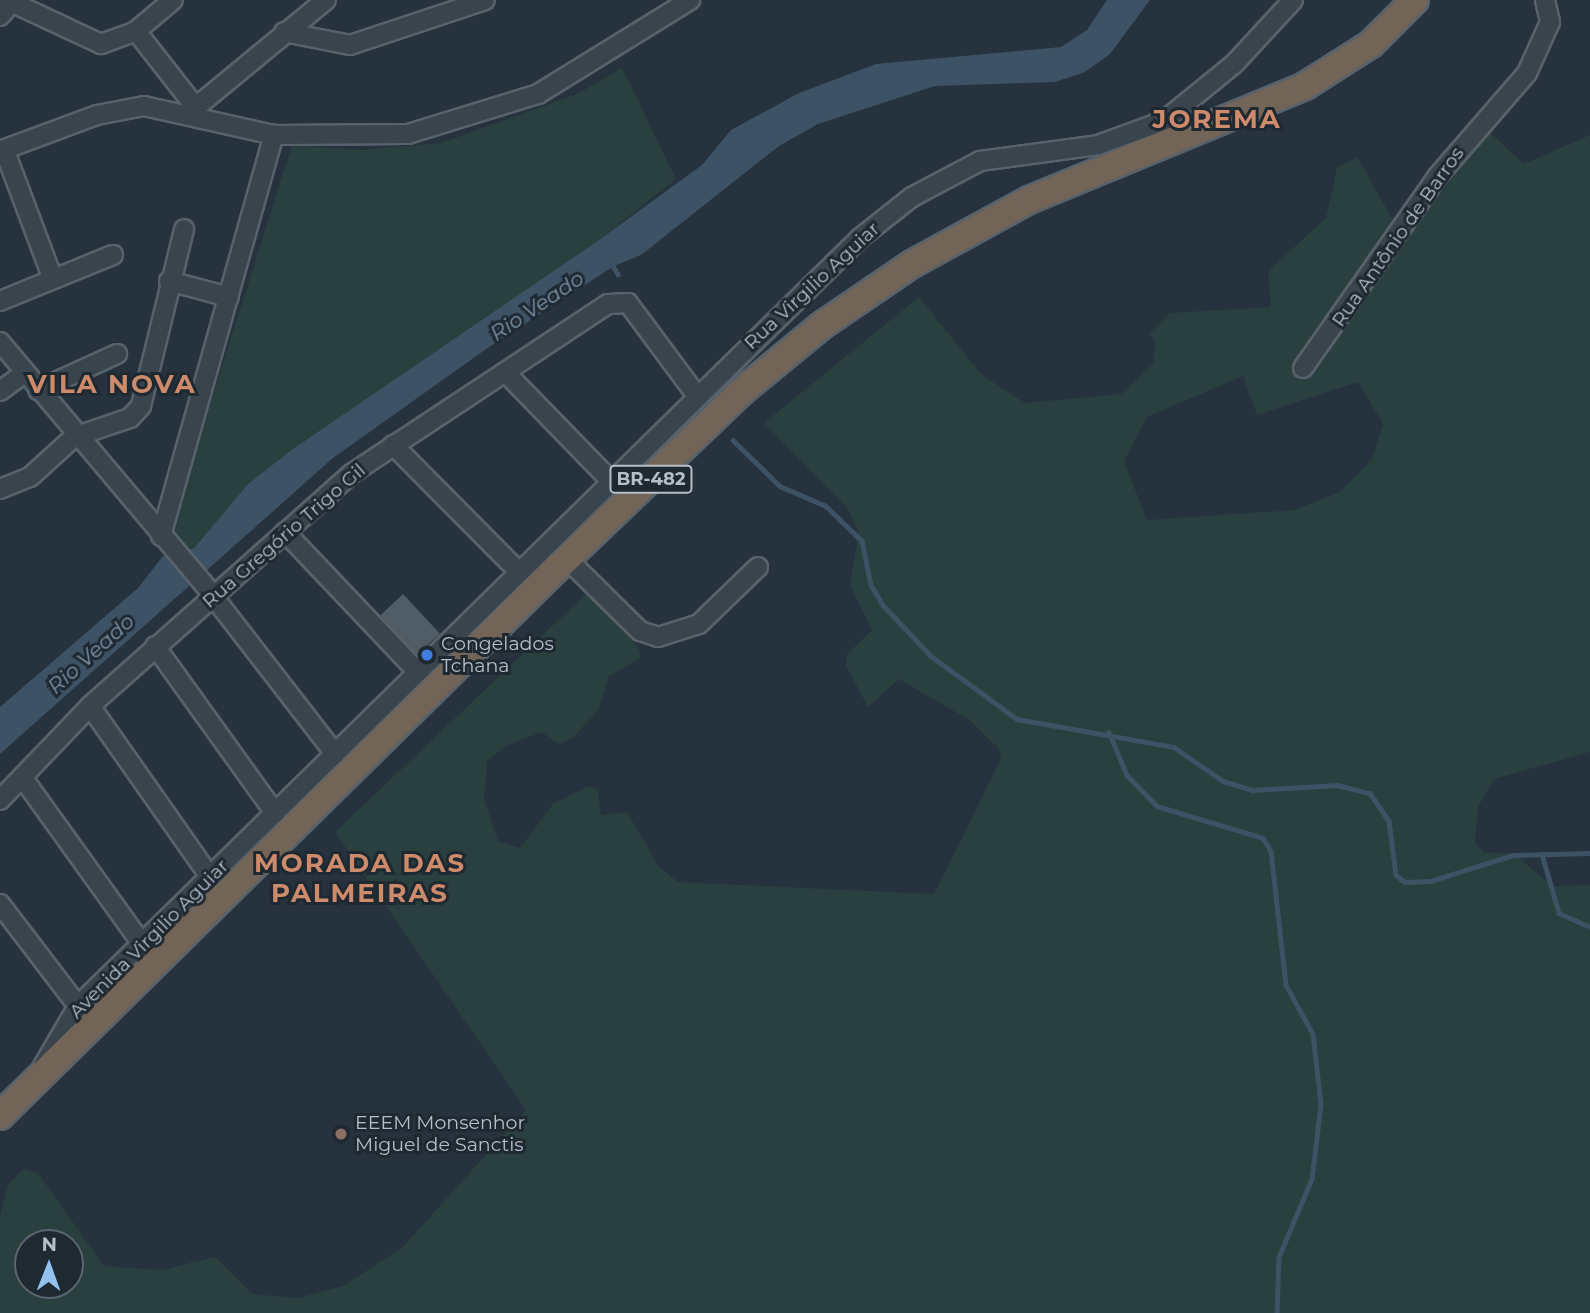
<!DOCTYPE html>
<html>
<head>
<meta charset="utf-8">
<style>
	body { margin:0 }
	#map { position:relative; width:1590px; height:1313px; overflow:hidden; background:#26323d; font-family:Montserrat,sans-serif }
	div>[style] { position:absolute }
	.green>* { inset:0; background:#29403f }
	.water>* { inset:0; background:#3d5264 }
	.stream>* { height:4.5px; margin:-2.25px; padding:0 2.25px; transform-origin:2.25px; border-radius:2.25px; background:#3d5264 }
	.building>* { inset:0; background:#505d67; transform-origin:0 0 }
	.roads { filter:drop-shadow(2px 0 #58626b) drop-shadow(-2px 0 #58626b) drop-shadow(0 2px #58626b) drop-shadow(0 -2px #58626b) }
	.minor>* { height:18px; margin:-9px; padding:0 9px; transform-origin:9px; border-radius:9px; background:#3a444d }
	.highway>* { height:26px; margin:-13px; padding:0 13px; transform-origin:13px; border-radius:13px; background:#726558 }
	.dots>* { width:19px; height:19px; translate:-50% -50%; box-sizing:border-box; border:4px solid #1f2932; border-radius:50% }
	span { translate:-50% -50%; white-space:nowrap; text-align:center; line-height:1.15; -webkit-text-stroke:6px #1f2932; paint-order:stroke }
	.shield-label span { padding:2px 5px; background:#1f2932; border:2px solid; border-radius:5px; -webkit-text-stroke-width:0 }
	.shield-label { font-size:18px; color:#b6bfc8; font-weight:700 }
	.street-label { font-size:19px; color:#b6bfc8 }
	.poi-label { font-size:19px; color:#b6bfc8 }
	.left { translate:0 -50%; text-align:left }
	.water-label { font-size:21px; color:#7993a9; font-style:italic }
	.district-label { font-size:26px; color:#cd8b6c; font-weight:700; letter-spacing:2px }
	.north { position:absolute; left:14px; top:1229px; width:70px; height:70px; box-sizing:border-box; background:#1f2932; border:2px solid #5b656e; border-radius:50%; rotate:1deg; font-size:19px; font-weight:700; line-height:28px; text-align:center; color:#b6bfc8 }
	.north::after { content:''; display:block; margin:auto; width:24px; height:32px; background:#93c1f0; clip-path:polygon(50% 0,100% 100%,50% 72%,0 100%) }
</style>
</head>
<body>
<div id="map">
	<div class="green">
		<i style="clip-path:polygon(622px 68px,676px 179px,599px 240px,248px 484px,194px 548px,166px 544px,292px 145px,359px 150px,441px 143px,577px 94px)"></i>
		<i style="clip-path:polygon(evenodd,1488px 131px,1524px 164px,1590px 135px,1590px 752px,1494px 779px,1478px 807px,1475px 843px,1484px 852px,1514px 854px,1552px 886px,1590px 885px,1590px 1313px,0 1313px,0 1216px,8px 1185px,23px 1169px,38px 1173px,104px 1266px,161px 1270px,215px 1257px,252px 1294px,298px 1298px,343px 1286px,403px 1247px,526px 1110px,335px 832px,588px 592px,638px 647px,641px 658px,609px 676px,598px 711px,572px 738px,558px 744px,542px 732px,507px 745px,487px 761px,484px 799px,498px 841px,520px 848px,553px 804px,589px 786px,598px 790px,601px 815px,627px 812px,659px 867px,678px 882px,934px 894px,1001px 759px,999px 749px,971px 721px,899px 679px,868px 707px,846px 666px,847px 654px,872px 630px,850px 585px,859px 532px,847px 508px,764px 423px,919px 297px,982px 375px,1025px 403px,1121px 394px,1153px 364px,1156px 341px,1149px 334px,1170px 313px,1271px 307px,1268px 271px,1326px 218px,1337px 168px,1357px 157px,1405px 241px,1488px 131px,1243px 376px,1257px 415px,1358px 382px,1383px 424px,1372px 459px,1340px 492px,1295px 510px,1147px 520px,1124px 461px,1147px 417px,1243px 376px,1488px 131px,28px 1243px,70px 1243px,70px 1285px,28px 1285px,28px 1243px)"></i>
	</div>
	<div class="water">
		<i style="clip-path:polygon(1107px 0,1150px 0,1110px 54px,1085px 72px,1055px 82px,935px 86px,818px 124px,779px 146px,641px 255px,614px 266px,489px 347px,333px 458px,0 754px,0 707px,138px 588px,163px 556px,194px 548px,248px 484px,293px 449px,599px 240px,702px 165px,731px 130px,799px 93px,876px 64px,1061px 47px,1087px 30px)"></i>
	</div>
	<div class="stream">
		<i style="left:611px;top:262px;width:14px;rotate:60deg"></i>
		<i style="left:733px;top:440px;width:66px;rotate:44.4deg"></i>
		<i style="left:780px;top:486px;width:50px;rotate:23.5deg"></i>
		<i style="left:826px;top:506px;width:50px;rotate:44.2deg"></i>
		<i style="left:862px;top:541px;width:45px;rotate:78.4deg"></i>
		<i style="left:871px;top:585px;width:23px;rotate:59deg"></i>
		<i style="left:883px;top:605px;width:70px;rotate:46.7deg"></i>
		<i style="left:931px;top:656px;width:107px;rotate:36.2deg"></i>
		<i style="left:1017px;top:719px;width:159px;rotate:10.1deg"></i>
		<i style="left:1174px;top:747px;width:60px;rotate:34.8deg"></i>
		<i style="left:1223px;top:781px;width:30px;rotate:17deg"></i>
		<i style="left:1252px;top:790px;width:85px;rotate:-3.4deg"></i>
		<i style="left:1337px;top:785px;width:34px;rotate:14deg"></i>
		<i style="left:1370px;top:793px;width:34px;rotate:56deg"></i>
		<i style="left:1389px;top:821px;width:54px;rotate:82.6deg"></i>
		<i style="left:1396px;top:875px;width:11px;rotate:38deg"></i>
		<i style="left:1405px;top:882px;width:26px;rotate:-2deg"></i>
		<i style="left:1431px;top:881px;width:86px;rotate:-17.6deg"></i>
		<i style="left:1513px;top:855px;width:77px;rotate:-1.5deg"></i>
		<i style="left:1109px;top:732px;width:47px;rotate:67.3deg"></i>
		<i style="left:1127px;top:775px;width:43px;rotate:45.9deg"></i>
		<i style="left:1157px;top:806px;width:111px;rotate:16.8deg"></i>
		<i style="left:1263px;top:838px;width:15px;rotate:58deg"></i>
		<i style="left:1271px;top:851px;width:135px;rotate:83.6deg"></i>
		<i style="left:1286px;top:985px;width:56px;rotate:61.1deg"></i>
		<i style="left:1313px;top:1034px;width:70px;rotate:83.5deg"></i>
		<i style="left:1321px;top:1104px;width:76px;rotate:96.8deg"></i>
		<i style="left:1312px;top:1179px;width:85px;rotate:112.9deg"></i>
		<i style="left:1279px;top:1257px;width:56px;rotate:92deg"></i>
		<i style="left:1542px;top:854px;width:61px;rotate:73.9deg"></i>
		<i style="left:1559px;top:913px;width:34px;rotate:24deg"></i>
	</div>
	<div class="building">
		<i style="left:403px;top:594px;width:54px;height:31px;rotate:47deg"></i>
	</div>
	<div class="roads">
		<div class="minor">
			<i style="left:7px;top:0;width:104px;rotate:25.1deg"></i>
			<i style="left:101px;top:44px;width:37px;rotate:-20deg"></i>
			<i style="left:136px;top:31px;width:48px;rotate:-40deg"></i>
			<i style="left:0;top:16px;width:17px;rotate:-50deg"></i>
			<i style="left:136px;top:31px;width:93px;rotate:52deg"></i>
			<i style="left:284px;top:32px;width:67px;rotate:11.1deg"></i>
			<i style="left:350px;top:45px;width:142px;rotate:-18.4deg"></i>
			<i style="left:190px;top:112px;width:176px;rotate:-39.5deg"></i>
			<i style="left:4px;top:149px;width:137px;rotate:69.4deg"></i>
			<i style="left:0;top:151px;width:103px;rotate:-20.4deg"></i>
			<i style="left:97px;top:115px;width:48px;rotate:-10.8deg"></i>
			<i style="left:144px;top:106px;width:133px;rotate:12.6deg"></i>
			<i style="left:274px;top:135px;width:134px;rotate:-0.4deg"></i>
			<i style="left:408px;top:134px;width:136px;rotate:-17.1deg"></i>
			<i style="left:538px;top:94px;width:179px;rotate:-31.7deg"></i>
			<i style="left:169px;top:281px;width:62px;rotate:14.9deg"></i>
			<i style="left:0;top:301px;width:122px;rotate:-22.2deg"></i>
			<i style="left:0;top:342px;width:315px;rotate:49.9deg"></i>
			<i style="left:203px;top:583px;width:216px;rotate:52.3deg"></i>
			<i style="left:1303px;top:368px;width:233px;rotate:-54.9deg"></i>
			<i style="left:1437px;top:177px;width:138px;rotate:-49.1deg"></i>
			<i style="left:1527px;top:73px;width:56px;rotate:-65.7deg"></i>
			<i style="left:1550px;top:22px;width:23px;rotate:-103deg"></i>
			<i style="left:505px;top:372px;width:153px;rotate:45.8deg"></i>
			<i style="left:38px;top:390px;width:87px;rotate:-24.5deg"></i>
			<i style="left:0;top:391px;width:31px;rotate:-36deg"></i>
			<i style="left:393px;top:445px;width:177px;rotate:45.2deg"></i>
			<i style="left:0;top:489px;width:32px;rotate:-22deg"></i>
			<i style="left:30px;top:477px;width:59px;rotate:-42.3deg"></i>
			<i style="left:74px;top:437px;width:59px;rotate:-18.7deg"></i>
			<i style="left:130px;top:418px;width:16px;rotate:-47deg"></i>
			<i style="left:141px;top:406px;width:182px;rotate:-76.3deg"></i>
			<i style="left:285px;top:532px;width:192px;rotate:46.5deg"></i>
			<i style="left:161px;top:536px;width:417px;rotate:-74.3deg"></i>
			<i style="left:567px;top:559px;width:103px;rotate:44.6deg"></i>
			<i style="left:640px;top:631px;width:19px;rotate:18deg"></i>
			<i style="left:658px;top:637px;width:43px;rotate:-17.6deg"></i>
			<i style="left:699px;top:624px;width:82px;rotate:-44deg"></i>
			<i style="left:155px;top:646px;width:206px;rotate:54.3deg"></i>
			<i style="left:90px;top:706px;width:209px;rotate:54.9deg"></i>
			<i style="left:22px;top:777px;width:206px;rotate:54.3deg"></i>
			<i style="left:0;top:800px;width:130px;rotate:-46.2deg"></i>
			<i style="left:90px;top:706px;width:349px;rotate:-41.6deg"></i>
			<i style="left:351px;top:474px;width:308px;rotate:-33.5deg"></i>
			<i style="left:608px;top:304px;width:20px;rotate:-3deg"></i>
			<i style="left:628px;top:303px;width:116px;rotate:53.4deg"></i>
			<i style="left:0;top:904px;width:128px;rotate:52.6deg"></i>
			<i style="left:43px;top:1066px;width:69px;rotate:-59.7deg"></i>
			<i style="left:78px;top:1006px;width:1096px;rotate:-44.48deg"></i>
			<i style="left:860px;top:238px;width:66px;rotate:-38.3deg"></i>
			<i style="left:912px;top:197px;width:77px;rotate:-27.9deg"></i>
			<i style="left:980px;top:161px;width:119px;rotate:-7.7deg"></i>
			<i style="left:1098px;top:145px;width:70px;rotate:-20deg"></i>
			<i style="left:1164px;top:121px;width:90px;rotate:-39.2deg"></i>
			<i style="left:1234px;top:64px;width:87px;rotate:-47.3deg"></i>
		</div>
		<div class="highway">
			<i style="left:0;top:1116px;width:781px;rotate:-44.53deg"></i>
			<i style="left:557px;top:568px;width:255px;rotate:-43.7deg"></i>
			<i style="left:741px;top:392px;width:104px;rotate:-39.5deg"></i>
			<i style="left:821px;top:326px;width:110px;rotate:-34.3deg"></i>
			<i style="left:912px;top:264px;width:133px;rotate:-28.7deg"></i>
			<i style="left:1029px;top:200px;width:299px;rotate:-22.4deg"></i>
			<i style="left:1305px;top:86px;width:78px;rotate:-32.5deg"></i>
			<i style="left:1371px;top:44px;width:62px;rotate:-45deg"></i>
		</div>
	</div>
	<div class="dots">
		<i style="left:427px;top:655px;background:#3f7fe0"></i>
		<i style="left:341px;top:1134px;background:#8d6e63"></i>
	</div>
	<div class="shield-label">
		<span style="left:651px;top:479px">BR-482</span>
	</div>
	<div class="street-label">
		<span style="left:1398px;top:237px;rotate:-55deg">Rua Antônio de Barros</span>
		<span style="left:812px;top:286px;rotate:-43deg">Rua Virgilio Aguiar</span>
		<span style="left:284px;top:536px;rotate:-41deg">Rua Gregório Trigo Gil</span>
		<span style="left:149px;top:939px;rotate:-45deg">Avenida Virgilio Aguiar</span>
	</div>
	<div class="poi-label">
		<span class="left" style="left:441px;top:655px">Congelados<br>Tchana</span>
		<span class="left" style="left:355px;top:1134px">EEEM Monsenhor<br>Miguel de Sanctis</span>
	</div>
	<div class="water-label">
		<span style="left:537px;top:306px;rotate:-34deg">Rio Veado</span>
		<span style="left:91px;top:654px;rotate:-42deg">Rio Veado</span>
	</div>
	<div class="district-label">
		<span style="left:1217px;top:120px">JOREMA</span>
		<span style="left:112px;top:385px">VILA NOVA</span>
		<span style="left:360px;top:879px">MORADA DAS<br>PALMEIRAS</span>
	</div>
	<div class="north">N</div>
</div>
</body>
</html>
